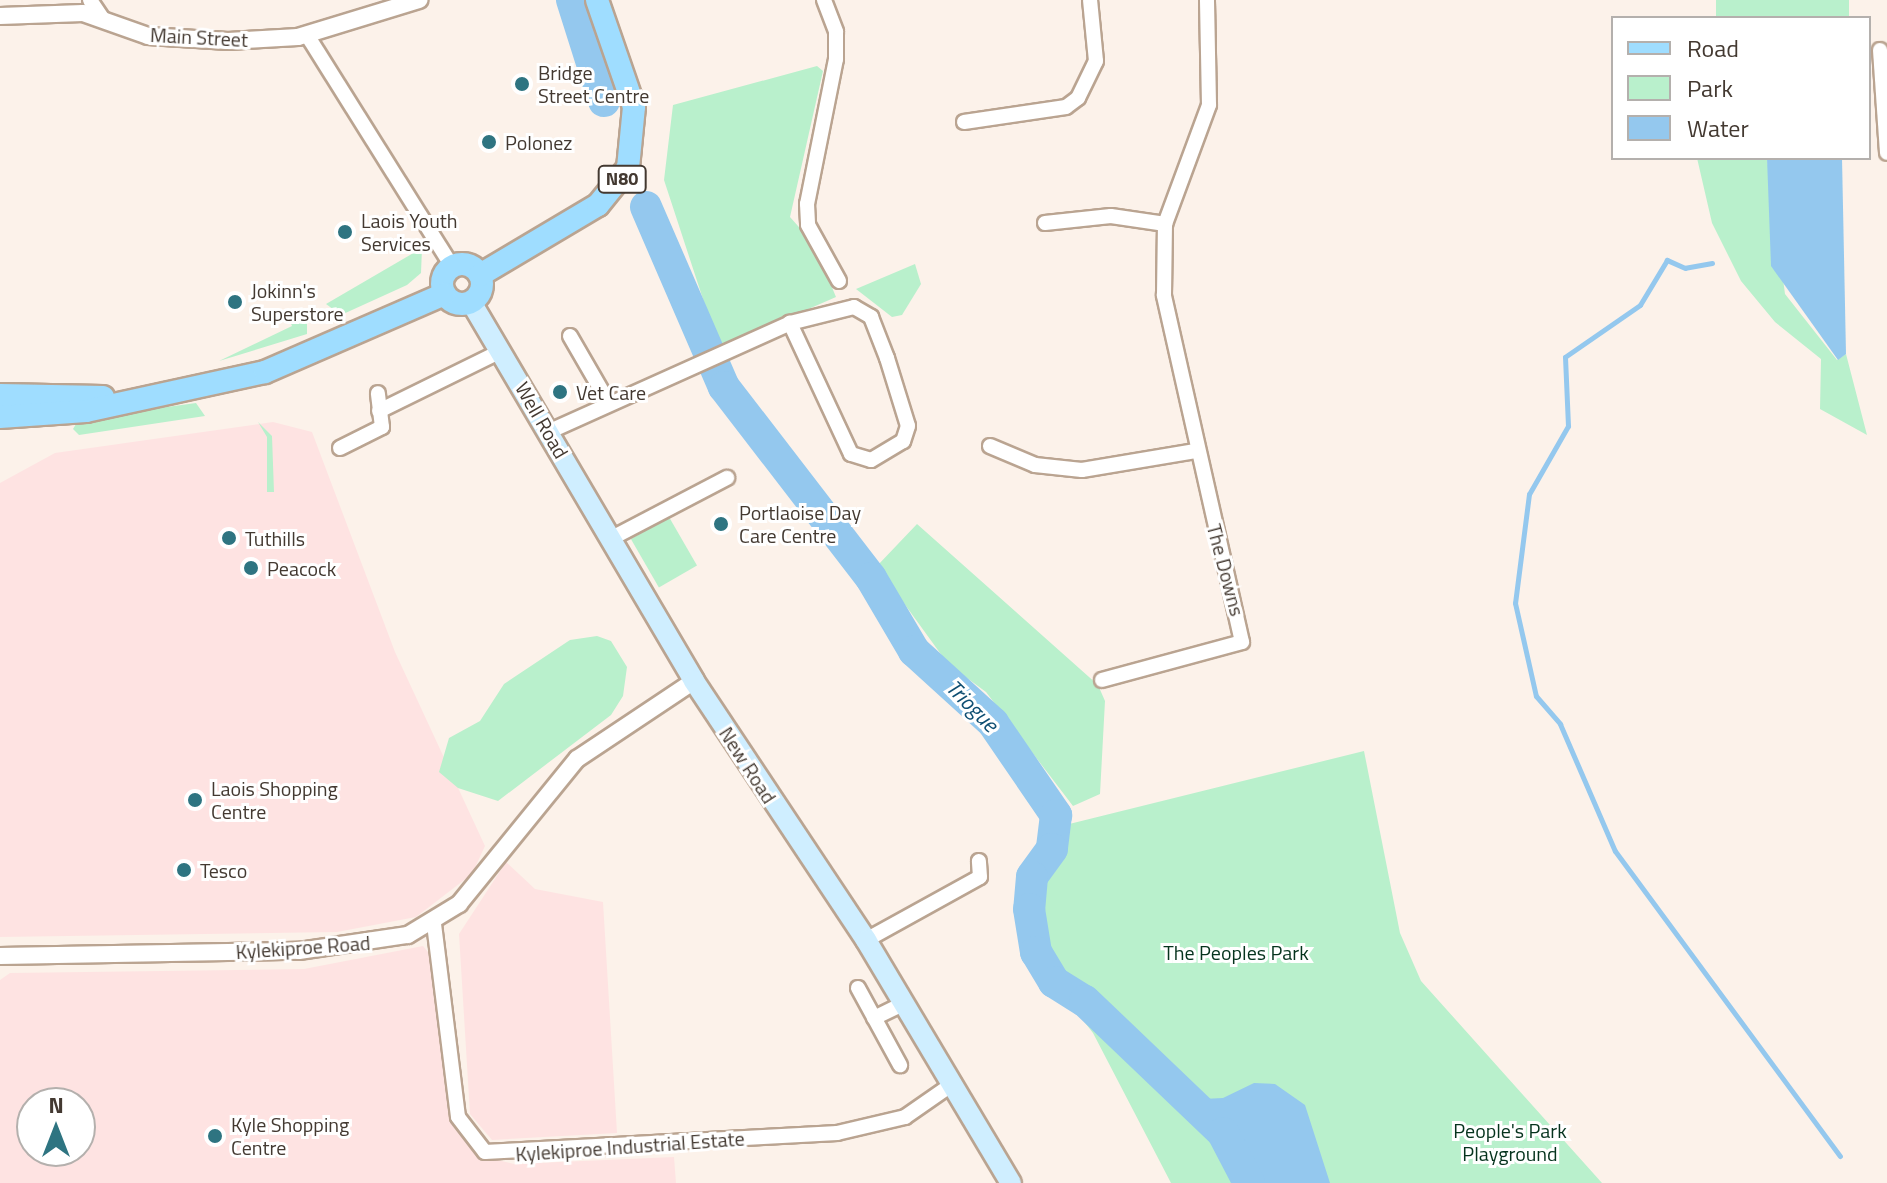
<!DOCTYPE html>
<html>
<head>
<meta charset="utf-8">
<style>
	body { margin:0 }
	#map { position:relative; width:1887px; height:1183px; overflow:hidden; background:#fcf2ea; font-family:"Titillium Web",sans-serif }
	div>[style] { position:absolute }
	.commercial>* { inset:0; background:#fee3e2 }
	.green>* { inset:0; background:#b9f0cc; transform-origin:0 0 }
	.water>* { inset:0; background:#94c8ee }
	.stream>* { height:5px; margin:-2.5px; padding:0 2.5px; transform-origin:2.5px; border-radius:2.5px; background:#94c8ee }
	.river>* { height:32px; margin:-16px; padding:0 16px; transform-origin:16px; border-radius:16px; background:#94c8ee }
	.roads { filter:drop-shadow(2px 0 #baa491) drop-shadow(-2px 0 #baa491) drop-shadow(0 2px #baa491) drop-shadow(0 -2px #baa491) }
	.minor>* { height:14px; margin:-7px; padding:0 7px; transform-origin:7px; border-radius:7px; background:#fff }
	.tertiary>* { height:16px; margin:-8px; padding:0 8px; transform-origin:8px; border-radius:8px; background:#fff }
	.secondary>* { height:20px; margin:-10px; padding:0 10px; transform-origin:10px; border-radius:10px; background:#cfeeff }
	.primary>* { height:22px; margin:-11px; padding:0 11px; transform-origin:11px; border-radius:11px; background:#9fddff }
	.primary>.ring { margin:-11px; padding:0; box-sizing:content-box; background:none; border:22px solid #9fddff; border-radius:50% }
	.dots>* { width:22px; height:22px; translate:-50% -50%; box-sizing:border-box; border:4px solid #fff; border-radius:50% }
	span { translate:-50% -50%; white-space:nowrap; text-align:center; line-height:1.15; -webkit-text-stroke:6px #fff; paint-order:stroke }
	.shield-label span { padding:2px 6px; background:#fff; border:2px solid; border-radius:6px; -webkit-text-stroke-width:0 }
	.shield-label { font-size:18px; color:#433931; font-weight:700 }
	.street-label { font-size:20px; color:#433931 }
	.poi-label { font-size:20px; color:#433931 }
	.left { translate:0 -50%; text-align:left }
	.park-label { font-size:20px; color:#05331d }
	.water-label { font-size:22px; color:#0e4e72; font-style:italic }
	.legend { position:absolute; left:1611px; top:16px; width:260px; height:144px; box-sizing:border-box; background:#fff; border:2px solid #b4b0ad; margin:0; padding:10px 14px; list-style:none; font-size:24px; color:#433931 }
	.legend li { display:flex; align-items:center; gap:16px; height:40px }
	.legend b { width:40px; border:2px solid #b4b0ad }
	.north { position:absolute; left:16px; top:1087px; width:80px; height:80px; box-sizing:border-box; background:#fff; border:2px solid #b4b0ad; border-radius:50%; rotate:0deg; font-size:22px; font-weight:700; line-height:32px; text-align:center; color:#433931 }
	.north::after { content:''; display:block; margin:auto; width:28px; height:36px; background:#2e7481; clip-path:polygon(50% 0,100% 100%,50% 72%,0 100%) }
</style>
</head>
<body>
<div id="map">
	<div class="commercial">
		<i style="clip-path:polygon(273px 422px,312px 432px,395px 652px,485px 846px,472px 874px,416px 917px,337px 932px,0 937px,0 483px,55px 453px)"></i>
		<i style="clip-path:polygon(506px 862px,535px 889px,603px 902px,617px 1133px,492px 1140px,470px 1114px,459px 934px)"></i>
		<i style="clip-path:polygon(evenodd,423px 946px,433px 958px,455px 1126px,477px 1155px,514px 1164px,674px 1157px,676px 1183px,0 1183px,0 980px,10px 973px,304px 969px,423px 946px,32px 1103px,80px 1103px,80px 1151px,32px 1151px,32px 1103px)"></i>
	</div>
	<div class="green">
		<i style="left:1716px;top:0;width:133px;height:19px"></i>
		<i style="clip-path:polygon(817px 66px,823px 71px,790px 217px,814px 244px,836px 297px,719px 348px,664px 180px,673px 105px)"></i>
		<i style="clip-path:polygon(1697px 158px,1767px 158px,1785px 294px,1837px 360px,1846px 354px,1867px 435px,1820px 409px,1821px 359px,1775px 322px,1741px 281px,1712px 223px)"></i>
		<i style="clip-path:polygon(422px 248px,421px 273px,407px 285px,341px 315px,326px 304px)"></i>
		<i style="clip-path:polygon(915px 264px,921px 284px,902px 315px,892px 317px,856px 289px)"></i>
		<i style="clip-path:polygon(299px 311px,307px 316px,307px 334px,219px 361px,292px 326px,287px 314px)"></i>
		<i style="clip-path:polygon(196px 403px,205px 416px,79px 435px,73px 429px,79px 419px)"></i>
		<i style="clip-path:polygon(258px 422px,272px 436px,274px 492px,267px 492px,267px 437px)"></i>
		<i style="left:669px;top:517px;width:56px;height:44px;rotate:60deg"></i>
		<i style="clip-path:polygon(917px 524px,1098px 685px,1105px 701px,1100px 794px,1073px 806px,986px 692px,948px 664px,877px 566px)"></i>
		<i style="clip-path:polygon(597px 636px,611px 641px,627px 667px,623px 696px,611px 715px,498px 801px,458px 788px,439px 772px,449px 738px,480px 721px,504px 684px,570px 640px)"></i>
		<i style="clip-path:polygon(1364px 751px,1400px 933px,1421px 981px,1602px 1183px,1171px 1183px,1093px 1033px,1031px 953px,1018px 901px,1045px 830px)"></i>
	</div>
	<div class="water">
		<i style="clip-path:polygon(1767px 158px,1842px 158px,1846px 354px,1838px 360px,1771px 266px)"></i>
		<i style="clip-path:polygon(1254px 1083px,1275px 1084px,1305px 1105px,1330px 1183px,1249px 1183px,1223px 1133px,1182px 1100px,1223px 1098px)"></i>
	</div>
	<div class="stream">
		<i style="left:1712px;top:263px;width:27px;rotate:170deg"></i>
		<i style="left:1685px;top:268px;width:20px;rotate:-156deg"></i>
		<i style="left:1667px;top:260px;width:52px;rotate:121deg"></i>
		<i style="left:1640px;top:305px;width:91px;rotate:145.3deg"></i>
		<i style="left:1565px;top:357px;width:69px;rotate:87.5deg"></i>
		<i style="left:1568px;top:426px;width:78px;rotate:119.8deg"></i>
		<i style="left:1529px;top:494px;width:110px;rotate:97.3deg"></i>
		<i style="left:1515px;top:603px;width:95px;rotate:77.3deg"></i>
		<i style="left:1536px;top:696px;width:37px;rotate:49deg"></i>
		<i style="left:1560px;top:724px;width:138px;rotate:66.6deg"></i>
		<i style="left:1615px;top:851px;width:379px;rotate:53.6deg"></i>
	</div>
	<div class="river">
		<i style="left:572px;top:0;width:106px;rotate:72.4deg"></i>
		<i style="left:646px;top:207px;width:196px;rotate:66.6deg"></i>
		<i style="left:724px;top:387px;width:241px;rotate:52.4deg"></i>
		<i style="left:871px;top:578px;width:85px;rotate:59.5deg"></i>
		<i style="left:914px;top:651px;width:107px;rotate:42.3deg"></i>
		<i style="left:993px;top:723px;width:112px;rotate:55.6deg"></i>
		<i style="left:1056px;top:815px;width:34px;rotate:97deg"></i>
		<i style="left:1052px;top:849px;width:34px;rotate:126deg"></i>
		<i style="left:1032px;top:877px;width:32px;rotate:95deg"></i>
		<i style="left:1029px;top:909px;width:44px;rotate:80.8deg"></i>
		<i style="left:1036px;top:952px;width:35px;rotate:59deg"></i>
		<i style="left:1054px;top:982px;width:36px;rotate:32deg"></i>
		<i style="left:1085px;top:1001px;width:191px;rotate:43.7deg"></i>
		<i style="left:1223px;top:1133px;width:56px;rotate:62.5deg"></i>
	</div>
	<div class="roads">
		<div class="minor">
			<i style="left:90px;top:0;width:22px;rotate:56deg"></i>
			<i style="left:824px;top:0;width:34px;rotate:69deg"></i>
			<i style="left:836px;top:32px;width:27px;rotate:90deg"></i>
			<i style="left:836px;top:59px;width:148px;rotate:101.3deg"></i>
			<i style="left:807px;top:204px;width:21px;rotate:87deg"></i>
			<i style="left:808px;top:225px;width:64px;rotate:61deg"></i>
			<i style="left:307px;top:35px;width:273px;rotate:57.9deg"></i>
			<i style="left:1880px;top:50px;width:103px;rotate:86.1deg"></i>
			<i style="left:964px;top:122px;width:103px;rotate:-8.4deg"></i>
			<i style="left:1066px;top:107px;width:15px;rotate:-37deg"></i>
			<i style="left:1078px;top:98px;width:41px;rotate:-64.1deg"></i>
			<i style="left:1096px;top:61px;width:61px;rotate:-95.6deg"></i>
			<i style="left:1045px;top:223px;width:66px;rotate:-6.1deg"></i>
			<i style="left:1111px;top:216px;width:55px;rotate:8.4deg"></i>
			<i style="left:570px;top:336px;width:74px;rotate:60deg"></i>
			<i style="left:379px;top:411px;width:136px;rotate:-26.2deg"></i>
			<i style="left:548px;top:432px;width:265px;rotate:-24.2deg"></i>
			<i style="left:790px;top:323px;width:66px;rotate:-14deg"></i>
			<i style="left:854px;top:307px;width:20px;rotate:30deg"></i>
			<i style="left:871px;top:317px;width:44px;rotate:68.7deg"></i>
			<i style="left:887px;top:358px;width:71px;rotate:72.8deg"></i>
			<i style="left:908px;top:426px;width:16px;rotate:108deg"></i>
			<i style="left:903px;top:441px;width:37px;rotate:149deg"></i>
			<i style="left:871px;top:460px;width:21px;rotate:-163deg"></i>
			<i style="left:851px;top:454px;width:145px;rotate:-115deg"></i>
			<i style="left:990px;top:446px;width:49px;rotate:22.9deg"></i>
			<i style="left:1035px;top:465px;width:47px;rotate:6.1deg"></i>
			<i style="left:1082px;top:470px;width:115px;rotate:-9.5deg"></i>
			<i style="left:340px;top:448px;width:47px;rotate:-26.6deg"></i>
			<i style="left:382px;top:427px;width:34px;rotate:-97deg"></i>
			<i style="left:612px;top:538px;width:130px;rotate:-27.6deg"></i>
			<i style="left:1102px;top:680px;width:145px;rotate:-15.2deg"></i>
			<i style="left:1242px;top:642px;width:356px;rotate:-102.7deg"></i>
			<i style="left:1164px;top:295px;width:71px;rotate:-89.2deg"></i>
			<i style="left:1165px;top:224px;width:127px;rotate:-69.7deg"></i>
			<i style="left:1209px;top:105px;width:105px;rotate:-91.1deg"></i>
			<i style="left:434px;top:924px;width:194px;rotate:82.9deg"></i>
			<i style="left:458px;top:1117px;width:44px;rotate:52.4deg"></i>
			<i style="left:485px;top:1152px;width:353px;rotate:-3.1deg"></i>
			<i style="left:837px;top:1133px;width:70px;rotate:-13.2deg"></i>
			<i style="left:905px;top:1117px;width:60px;rotate:-34.8deg"></i>
			<i style="left:866px;top:940px;width:130px;rotate:-28.9deg"></i>
			<i style="left:980px;top:877px;width:16px;rotate:-94deg"></i>
			<i style="left:858px;top:988px;width:88px;rotate:61.4deg"></i>
			<i style="left:874px;top:1018px;width:34px;rotate:-26deg"></i>
		</div>
		<div class="tertiary">
			<i style="left:0;top:16px;width:83px;rotate:-2.1deg"></i>
			<i style="left:83px;top:13px;width:69px;rotate:19.5deg"></i>
			<i style="left:148px;top:36px;width:80px;rotate:3.6deg"></i>
			<i style="left:228px;top:41px;width:70px;rotate:-3.3deg"></i>
			<i style="left:298px;top:37px;width:127px;rotate:-17deg"></i>
			<i style="left:0;top:956px;width:299px;rotate:-1deg"></i>
			<i style="left:299px;top:951px;width:110px;rotate:-8.4deg"></i>
			<i style="left:408px;top:935px;width:60px;rotate:-31.3deg"></i>
			<i style="left:459px;top:904px;width:187px;rotate:-50.9deg"></i>
			<i style="left:577px;top:759px;width:141px;rotate:-33.7deg"></i>
		</div>
		<div class="secondary">
			<i style="left:471px;top:302px;width:440px;rotate:59.5deg"></i>
			<i style="left:694px;top:681px;width:311px;rotate:56.4deg"></i>
			<i style="left:866px;top:940px;width:283px;rotate:59.2deg"></i>
		</div>
		<div class="primary">
			<i class="ring" style="left:442px;top:264px;width:18px;height:18px"></i>
			<i style="left:480px;top:275px;width:137px;rotate:-30.7deg"></i>
			<i style="left:598px;top:205px;width:48px;rotate:-51deg"></i>
			<i style="left:628px;top:168px;width:61px;rotate:-84.4deg"></i>
			<i style="left:634px;top:107px;width:113px;rotate:-109.1deg"></i>
			<i style="left:0;top:395px;width:103px;rotate:1.1deg"></i>
			<i style="left:0;top:417px;width:86px;rotate:-4deg"></i>
			<i style="left:86px;top:411px;width:183px;rotate:-12.3deg"></i>
			<i style="left:265px;top:372px;width:195px;rotate:-23.5deg"></i>
		</div>
	</div>
	<div class="dots">
		<i style="left:522px;top:84px;background:#2e7481"></i>
		<i style="left:489px;top:142px;background:#2e7481"></i>
		<i style="left:345px;top:232px;background:#2e7481"></i>
		<i style="left:235px;top:302px;background:#2e7481"></i>
		<i style="left:560px;top:392px;background:#2e7481"></i>
		<i style="left:721px;top:524px;background:#2e7481"></i>
		<i style="left:229px;top:538px;background:#2e7481"></i>
		<i style="left:251px;top:568px;background:#2e7481"></i>
		<i style="left:195px;top:800px;background:#2e7481"></i>
		<i style="left:184px;top:870px;background:#2e7481"></i>
		<i style="left:215px;top:1136px;background:#2e7481"></i>
	</div>
	<div class="shield-label">
		<span style="left:622px;top:179px">N80</span>
	</div>
	<div class="street-label">
		<span style="left:199px;top:37px;rotate:3deg">Main Street</span>
		<span style="left:542px;top:420px;rotate:60deg">Well Road</span>
		<span style="left:1226px;top:570px;rotate:75deg">The Downs</span>
		<span style="left:748px;top:765px;rotate:57deg">New Road</span>
		<span style="left:303px;top:947px;rotate:-4deg">Kylekiproe Road</span>
		<span style="left:630px;top:1146px;rotate:-4deg">Kylekiproe Industrial Estate</span>
	</div>
	<div class="poi-label">
		<span class="left" style="left:538px;top:84px">Bridge<br>Street Centre</span>
		<span class="left" style="left:505px;top:142px">Polonez</span>
		<span class="left" style="left:361px;top:232px">Laois Youth<br>Services</span>
		<span class="left" style="left:251px;top:302px">Jokinn's<br>Superstore</span>
		<span class="left" style="left:576px;top:392px">Vet Care</span>
		<span class="left" style="left:739px;top:524px">Portlaoise Day<br>Care Centre</span>
		<span class="left" style="left:245px;top:538px">Tuthills</span>
		<span class="left" style="left:267px;top:568px">Peacock</span>
		<span class="left" style="left:211px;top:800px">Laois Shopping<br>Centre</span>
		<span class="left" style="left:200px;top:870px">Tesco</span>
		<span class="left" style="left:231px;top:1136px">Kyle Shopping<br>Centre</span>
	</div>
	<div class="park-label">
		<span style="left:1236px;top:952px">The Peoples Park</span>
		<span style="left:1510px;top:1142px">People's Park<br>Playground</span>
	</div>
	<div class="water-label">
		<span style="left:972px;top:706px;rotate:45deg">Triogue</span>
	</div>
	<ul class="legend">
	<li><b style="height:10px;background:#9fddff"></b>Road</li>
	<li><b style="height:22px;background:#b9f0cc"></b>Park</li>
	<li><b style="height:22px;background:#94c8ee"></b>Water</li>
	</ul>
	<div class="north">N</div>
</div>
</body>
</html>
